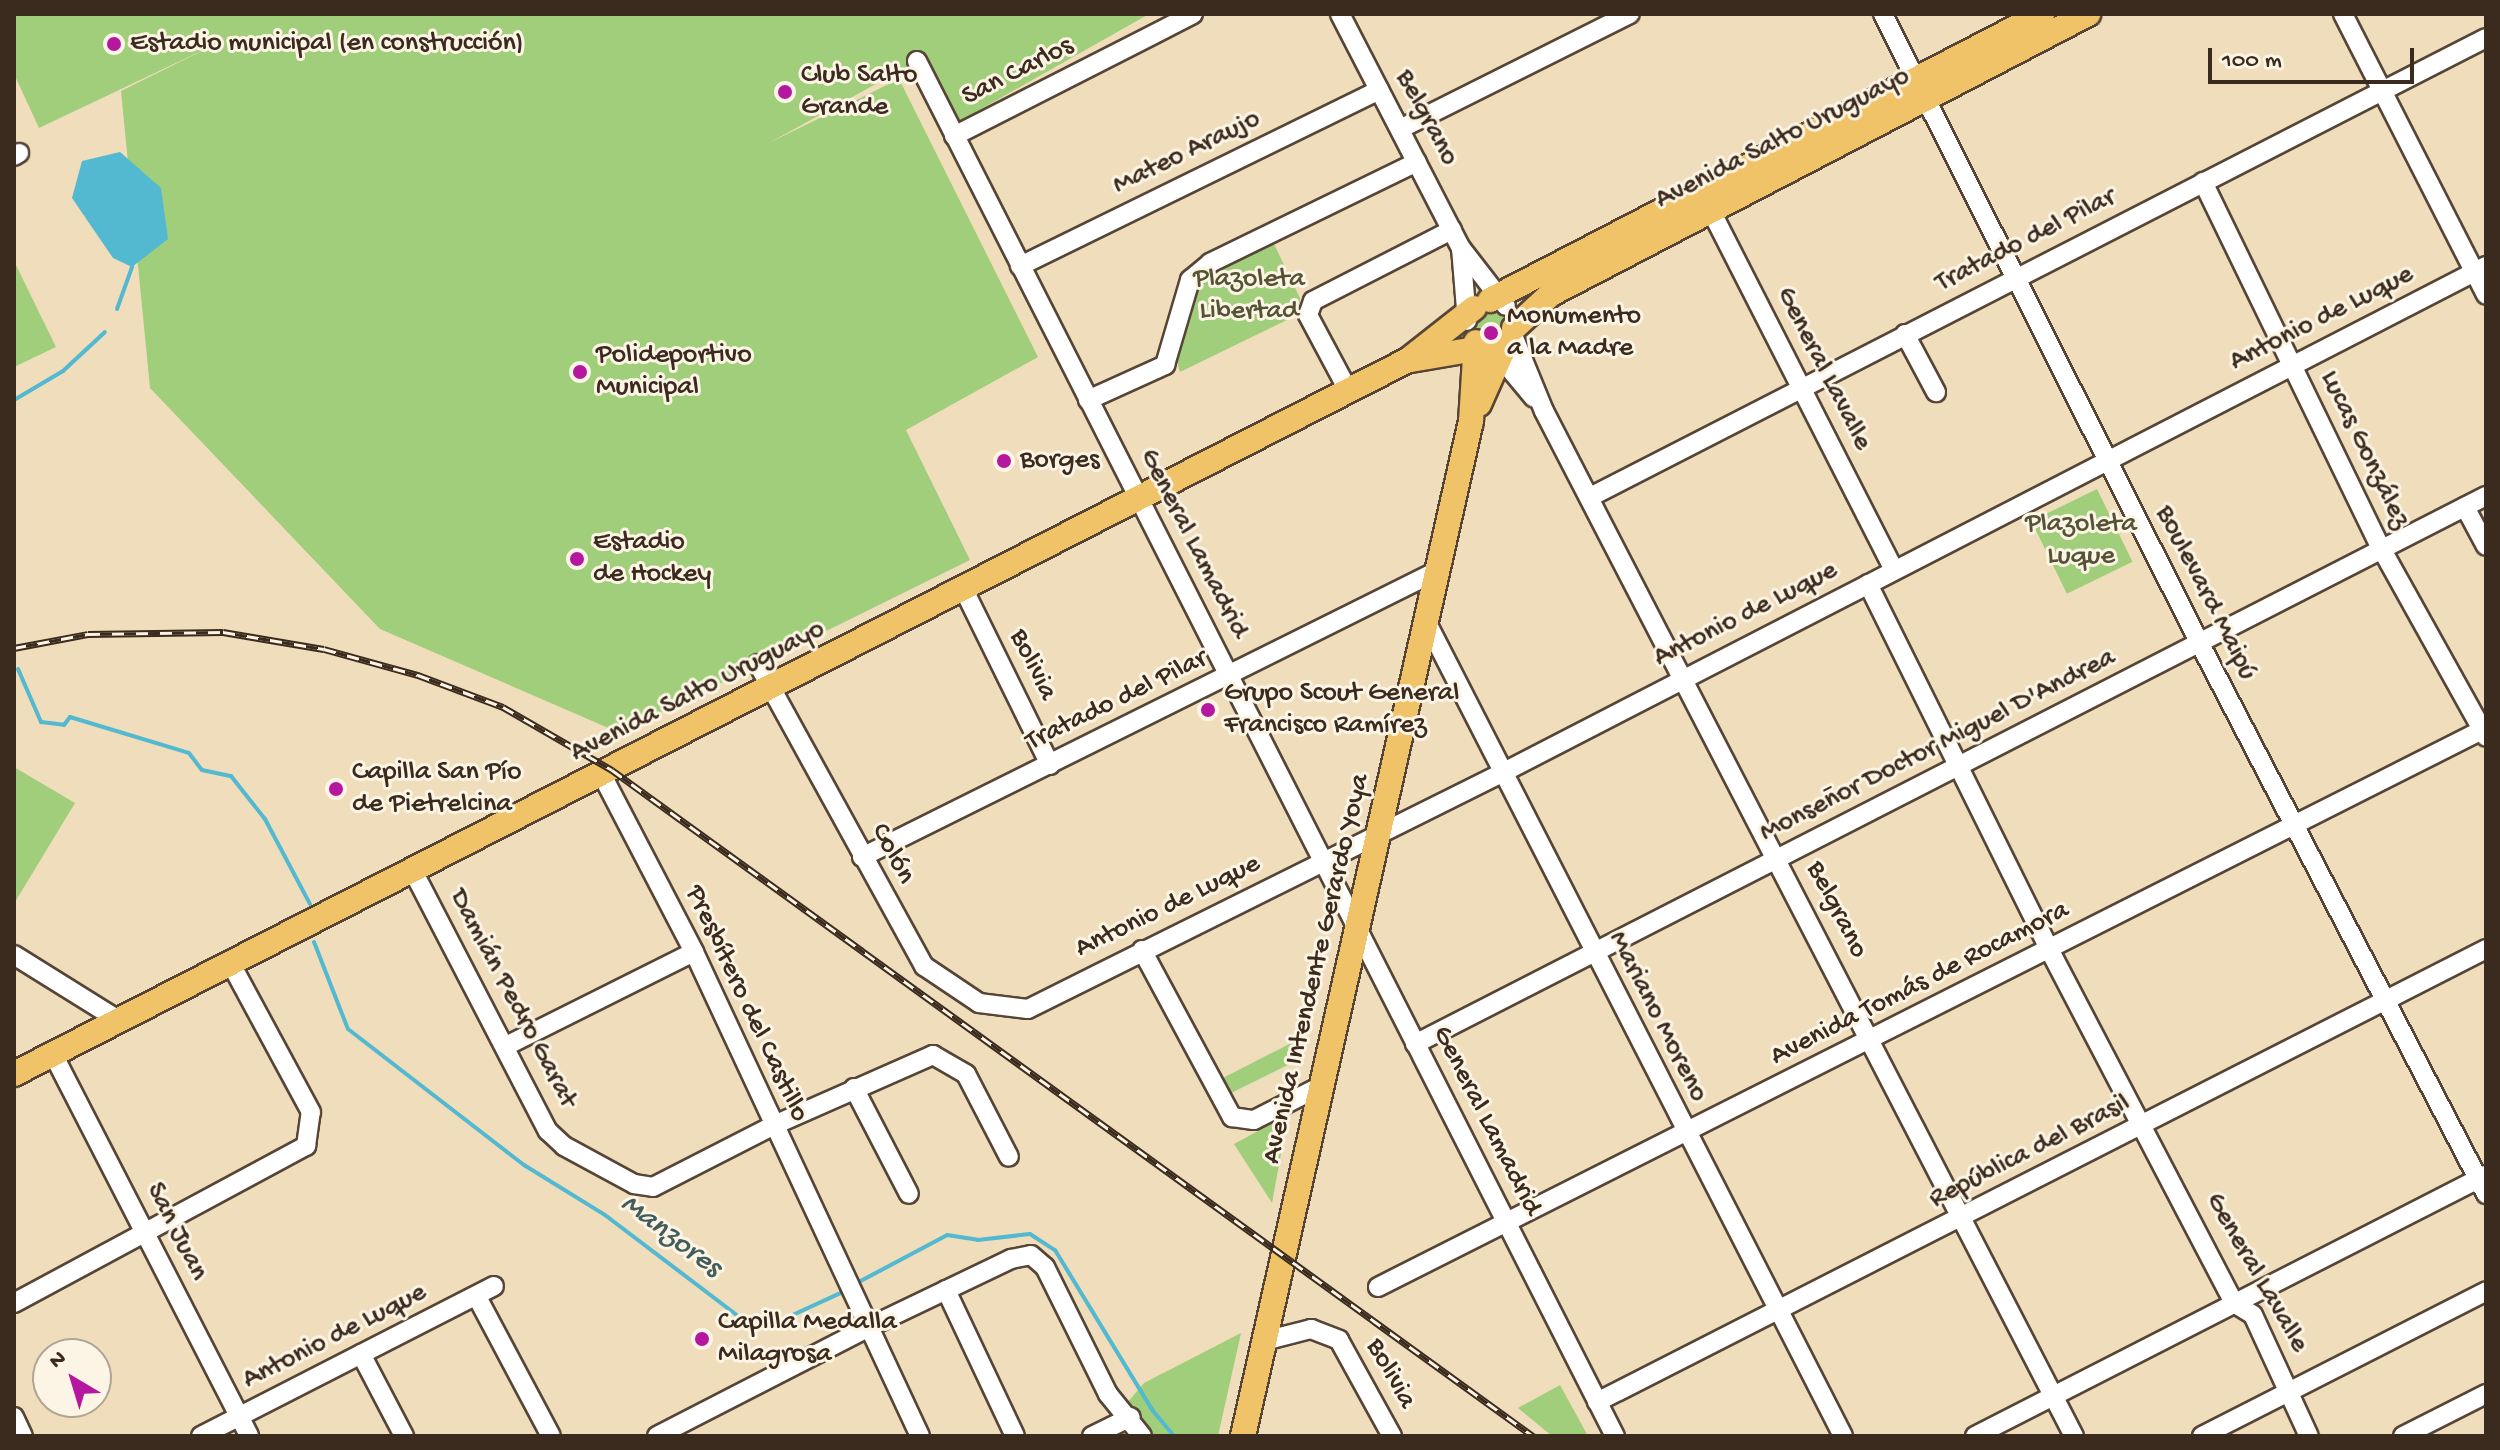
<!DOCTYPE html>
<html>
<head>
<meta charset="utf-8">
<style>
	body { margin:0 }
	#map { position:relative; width:2500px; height:1450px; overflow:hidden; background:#efddbb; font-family:"Gochi Hand",sans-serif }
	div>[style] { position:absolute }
	.green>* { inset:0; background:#a1ce7b; transform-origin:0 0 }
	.round { border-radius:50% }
	.water>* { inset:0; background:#52b9d0 }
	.stream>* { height:4px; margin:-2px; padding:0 2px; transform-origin:2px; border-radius:2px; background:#52b9d0 }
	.roads { filter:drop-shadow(2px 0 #564536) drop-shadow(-2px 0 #564536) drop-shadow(0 2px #564536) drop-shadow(0 -2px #564536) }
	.minor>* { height:18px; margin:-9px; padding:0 9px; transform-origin:9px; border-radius:9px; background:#fff }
	.major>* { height:24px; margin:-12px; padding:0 12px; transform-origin:12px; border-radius:12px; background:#f0c369 }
	.rail>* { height:7px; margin-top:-3.5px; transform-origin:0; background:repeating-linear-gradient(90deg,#fcf5e5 0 12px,#3b2a1e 0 24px); box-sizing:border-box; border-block:2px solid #3b2a1e }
	.dots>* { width:22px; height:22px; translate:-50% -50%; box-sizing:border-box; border:4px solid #fcf5e5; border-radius:50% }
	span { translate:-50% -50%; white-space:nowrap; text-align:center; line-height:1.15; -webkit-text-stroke:6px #fcf5e5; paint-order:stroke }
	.poi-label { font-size:28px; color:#3b2a1e }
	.left { translate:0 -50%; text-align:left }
	.street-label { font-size:28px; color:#3b2a1e }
	.park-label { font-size:28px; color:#545335 }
	.water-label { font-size:30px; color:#435c5c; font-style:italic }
	.frame { position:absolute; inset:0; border:16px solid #3b2a1e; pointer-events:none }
	.north { position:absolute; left:32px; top:1338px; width:80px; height:80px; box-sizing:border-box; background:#fcf5e5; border:2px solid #afa495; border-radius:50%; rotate:322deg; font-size:22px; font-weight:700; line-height:32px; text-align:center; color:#3b2a1e }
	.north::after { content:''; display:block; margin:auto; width:28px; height:36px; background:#b5179e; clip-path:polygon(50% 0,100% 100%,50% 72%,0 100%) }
	.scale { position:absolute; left:2208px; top:48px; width:206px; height:36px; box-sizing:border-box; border:4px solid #3b2a1e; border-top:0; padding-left:10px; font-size:24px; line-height:28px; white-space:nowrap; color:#3b2a1e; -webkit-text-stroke:6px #fcf5e5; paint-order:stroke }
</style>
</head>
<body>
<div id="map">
	<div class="green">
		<i style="clip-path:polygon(14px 14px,1149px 14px,958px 122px,923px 58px,769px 143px,899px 79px,1038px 357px,906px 430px,970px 560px,620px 733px,380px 629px,150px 388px,121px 91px,220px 42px,39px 128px,14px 74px)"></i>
		<i style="clip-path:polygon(1273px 242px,1300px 298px,1299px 314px,1180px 372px,1176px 358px,1183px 317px,1196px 280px)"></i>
		<i style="clip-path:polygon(14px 261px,56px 347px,14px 367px)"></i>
		<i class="round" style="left:1474px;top:307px;width:32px;height:32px"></i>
		<i style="left:2097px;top:489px;width:81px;height:73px;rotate:64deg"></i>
		<i style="clip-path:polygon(14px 767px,75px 803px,15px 902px,14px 901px)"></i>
		<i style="clip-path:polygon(1303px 1037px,1298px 1060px,1223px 1097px,1215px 1082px)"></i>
		<i style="clip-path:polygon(1288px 1115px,1272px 1203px,1234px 1144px)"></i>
		<i style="clip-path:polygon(1241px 1333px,1218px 1436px,1145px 1436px,1127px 1403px,1144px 1383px)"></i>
		<i style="clip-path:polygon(1560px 1385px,1588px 1436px,1552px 1436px,1518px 1408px)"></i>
	</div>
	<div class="water">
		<i style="clip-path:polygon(120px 152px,161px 188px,168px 239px,132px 267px,113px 258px,72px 198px,82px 161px)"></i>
	</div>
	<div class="stream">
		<i style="left:117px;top:309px;width:45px;rotate:-70.3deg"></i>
		<i style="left:14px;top:400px;width:57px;rotate:-30.6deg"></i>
		<i style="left:63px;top:371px;width:57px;rotate:-42.9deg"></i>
		<i style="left:18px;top:669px;width:58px;rotate:66.5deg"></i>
		<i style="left:41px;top:722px;width:23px;rotate:7deg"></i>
		<i style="left:64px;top:725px;width:10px;rotate:-53deg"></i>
		<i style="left:70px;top:717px;width:124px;rotate:16.8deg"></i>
		<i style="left:189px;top:753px;width:21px;rotate:53deg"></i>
		<i style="left:202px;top:770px;width:30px;rotate:12deg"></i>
		<i style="left:231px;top:776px;width:55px;rotate:51.7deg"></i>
		<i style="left:265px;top:819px;width:96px;rotate:62.1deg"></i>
		<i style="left:314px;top:942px;width:93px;rotate:68.7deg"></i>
		<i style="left:348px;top:1029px;width:222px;rotate:37.7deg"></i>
		<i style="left:524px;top:1165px;width:95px;rotate:31.7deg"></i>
		<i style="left:605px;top:1215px;width:167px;rotate:37.2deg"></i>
		<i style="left:738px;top:1316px;width:34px;rotate:15deg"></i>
		<i style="left:771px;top:1325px;width:81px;rotate:-24.7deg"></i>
		<i style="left:855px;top:1284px;width:104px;rotate:-28deg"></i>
		<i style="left:947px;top:1235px;width:31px;rotate:9deg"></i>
		<i style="left:978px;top:1240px;width:52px;rotate:-6.6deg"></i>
		<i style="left:1030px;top:1234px;width:30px;rotate:33deg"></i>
		<i style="left:1055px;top:1250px;width:188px;rotate:58.7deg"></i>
		<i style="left:1153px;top:1411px;width:33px;rotate:50deg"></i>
	</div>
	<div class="roads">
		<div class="minor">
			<i style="left:1340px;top:14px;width:263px;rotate:62.7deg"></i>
			<i style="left:1461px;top:248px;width:73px;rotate:52.2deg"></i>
			<i style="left:1883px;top:14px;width:705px;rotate:63.29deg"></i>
			<i style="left:2200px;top:644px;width:620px;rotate:62.53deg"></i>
			<i style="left:2343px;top:14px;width:315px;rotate:63deg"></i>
			<i style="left:917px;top:61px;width:1542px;rotate:63.09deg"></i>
			<i style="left:1400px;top:129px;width:257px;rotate:-26.6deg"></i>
			<i style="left:954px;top:136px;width:268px;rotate:-27deg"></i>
			<i style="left:14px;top:156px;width:6px;rotate:-31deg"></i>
			<i style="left:2203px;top:182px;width:407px;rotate:64.1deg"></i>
			<i style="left:2381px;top:548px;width:216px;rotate:60.9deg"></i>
			<i style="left:1705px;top:199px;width:416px;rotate:63deg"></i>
			<i style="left:1461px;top:248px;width:73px;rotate:85.3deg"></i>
			<i style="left:1020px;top:266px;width:400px;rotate:-26.1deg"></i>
			<i style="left:1512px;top:333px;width:84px;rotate:67.7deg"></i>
			<i style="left:1544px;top:411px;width:1154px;rotate:62.66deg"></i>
			<i style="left:1905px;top:334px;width:66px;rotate:61.9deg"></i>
			<i style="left:1494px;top:350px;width:62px;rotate:50.2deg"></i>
			<i style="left:1348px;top:390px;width:85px;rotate:-118.1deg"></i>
			<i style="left:1308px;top:315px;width:15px;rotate:-70deg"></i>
			<i style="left:1313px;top:301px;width:156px;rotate:-27.1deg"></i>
			<i style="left:1088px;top:400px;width:85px;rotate:-24.4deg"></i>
			<i style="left:1165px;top:365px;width:89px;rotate:-73.6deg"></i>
			<i style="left:1190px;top:280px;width:26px;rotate:-40deg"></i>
			<i style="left:1210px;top:263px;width:230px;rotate:-26deg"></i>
			<i style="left:1592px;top:496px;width:1004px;rotate:-27.13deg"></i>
			<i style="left:2465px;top:507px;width:44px;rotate:61.7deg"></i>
			<i style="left:1868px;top:584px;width:407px;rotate:63.6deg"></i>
			<i style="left:2049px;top:949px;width:399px;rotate:62.4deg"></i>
			<i style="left:2234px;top:1303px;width:22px;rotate:32deg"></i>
			<i style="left:2253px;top:1315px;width:133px;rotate:65.2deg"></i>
			<i style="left:964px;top:590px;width:195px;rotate:63.8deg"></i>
			<i style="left:1426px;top:621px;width:915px;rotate:62.9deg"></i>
			<i style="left:758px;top:664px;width:345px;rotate:61.2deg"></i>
			<i style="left:924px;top:966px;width:66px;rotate:33.9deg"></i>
			<i style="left:979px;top:1003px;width:49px;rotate:7deg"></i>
			<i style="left:1028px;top:1009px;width:530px;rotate:-26.47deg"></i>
			<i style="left:1502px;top:773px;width:1107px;rotate:-27.26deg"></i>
			<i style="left:602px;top:775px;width:199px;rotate:62.5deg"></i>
			<i style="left:694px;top:952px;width:534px;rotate:64.97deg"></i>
			<i style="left:862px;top:857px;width:642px;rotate:-26.45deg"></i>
			<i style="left:413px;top:871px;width:293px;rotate:62.6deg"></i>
			<i style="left:548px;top:1131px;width:22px;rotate:43deg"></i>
			<i style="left:564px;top:1146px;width:80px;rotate:28.5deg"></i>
			<i style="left:634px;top:1184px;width:19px;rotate:9deg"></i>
			<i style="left:653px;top:1187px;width:134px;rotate:-27.1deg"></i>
			<i style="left:772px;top:1126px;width:176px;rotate:-23.8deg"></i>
			<i style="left:933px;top:1055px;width:38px;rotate:30deg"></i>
			<i style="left:966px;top:1074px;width:93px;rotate:62.6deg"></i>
			<i style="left:1142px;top:950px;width:190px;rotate:61.7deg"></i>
			<i style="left:1232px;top:1117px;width:22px;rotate:8deg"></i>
			<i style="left:1254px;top:1120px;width:75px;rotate:-26.9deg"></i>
			<i style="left:14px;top:955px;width:125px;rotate:31.9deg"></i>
			<i style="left:1415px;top:1044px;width:1203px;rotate:-27.1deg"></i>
			<i style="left:506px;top:1046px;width:210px;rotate:-26.6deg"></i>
			<i style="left:53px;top:1054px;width:429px;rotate:62.8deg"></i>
			<i style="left:854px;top:1088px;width:119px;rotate:62.6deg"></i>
			<i style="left:1378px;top:1287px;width:1241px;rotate:-26.77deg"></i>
			<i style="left:946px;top:1290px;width:161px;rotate:64.7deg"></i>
			<i style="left:477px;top:1297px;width:157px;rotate:62deg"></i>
			<i style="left:14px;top:1303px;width:332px;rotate:-28.3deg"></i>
			<i style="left:306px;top:1146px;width:34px;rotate:-82deg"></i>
			<i style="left:311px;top:1112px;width:168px;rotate:-118.4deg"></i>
			<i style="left:1264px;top:1341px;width:49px;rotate:-14.3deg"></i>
			<i style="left:1311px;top:1329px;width:30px;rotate:21deg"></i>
			<i style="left:1339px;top:1340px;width:110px;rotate:61.1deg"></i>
			<i style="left:361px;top:1354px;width:93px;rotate:62.3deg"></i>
			<i style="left:1597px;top:1402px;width:998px;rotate:-27deg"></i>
			<i style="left:14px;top:1417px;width:21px;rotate:65deg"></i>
			<i style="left:201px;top:1436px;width:329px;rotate:-27.1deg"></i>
			<i style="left:657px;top:1436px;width:236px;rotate:-27.2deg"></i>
			<i style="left:867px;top:1328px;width:160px;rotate:-25.6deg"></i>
			<i style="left:1011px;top:1259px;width:20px;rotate:-11deg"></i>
			<i style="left:1031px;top:1255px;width:18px;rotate:41deg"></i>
			<i style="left:1045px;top:1267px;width:142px;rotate:63.6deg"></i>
			<i style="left:1108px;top:1394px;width:54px;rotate:51deg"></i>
			<i style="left:1092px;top:1436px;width:43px;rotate:-26deg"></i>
			<i style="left:1975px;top:1436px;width:574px;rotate:-27.06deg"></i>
			<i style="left:2202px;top:1436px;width:319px;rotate:-27deg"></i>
			<i style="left:2403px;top:1436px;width:93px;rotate:-26.8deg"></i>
		</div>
		<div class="major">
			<i style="left:1490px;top:300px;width:622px;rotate:-27.39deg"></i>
			<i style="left:1514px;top:328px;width:50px;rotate:-42.6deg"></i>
			<i style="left:1551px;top:294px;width:606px;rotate:-27.54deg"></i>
			<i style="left:1411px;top:360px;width:76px;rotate:-9.8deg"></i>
			<i style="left:1479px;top:404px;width:69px;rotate:-66deg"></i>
			<i style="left:14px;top:1074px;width:1566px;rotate:-27.12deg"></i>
			<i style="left:1408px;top:360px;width:84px;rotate:-38.2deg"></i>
			<i style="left:1243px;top:1436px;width:1040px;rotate:-77.34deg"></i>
			<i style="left:1471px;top:421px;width:79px;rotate:-86.4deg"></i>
		</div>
	</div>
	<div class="rail">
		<i style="left:14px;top:648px;width:75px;rotate:-10.7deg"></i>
		<i style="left:88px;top:634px;width:135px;rotate:-0.8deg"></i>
		<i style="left:223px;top:632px;width:102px;rotate:9.6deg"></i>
		<i style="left:324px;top:649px;width:98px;rotate:15.5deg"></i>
		<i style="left:418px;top:675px;width:91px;rotate:20.6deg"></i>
		<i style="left:503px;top:707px;width:126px;rotate:30deg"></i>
		<i style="left:612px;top:770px;width:1137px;rotate:35.87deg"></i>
	</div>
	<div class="dots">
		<i style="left:114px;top:44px;background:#b5179e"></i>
		<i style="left:785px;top:92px;background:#b5179e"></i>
		<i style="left:1491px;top:333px;background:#b5179e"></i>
		<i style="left:580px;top:372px;background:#b5179e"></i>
		<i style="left:1004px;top:461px;background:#b5179e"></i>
		<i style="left:577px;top:559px;background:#b5179e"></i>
		<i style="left:1208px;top:710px;background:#b5179e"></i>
		<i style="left:336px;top:789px;background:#b5179e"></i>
		<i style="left:702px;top:1339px;background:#b5179e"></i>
	</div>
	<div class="poi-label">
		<span class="left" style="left:130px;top:44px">Estadio municipal (en construcción)</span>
		<span class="left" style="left:801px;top:92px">Club Salto<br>Grande</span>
		<span class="left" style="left:1507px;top:333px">Monumento<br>a la Madre</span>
		<span class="left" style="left:596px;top:372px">Polideportivo<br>Municipal</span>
		<span class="left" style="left:1020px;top:461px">Borges</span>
		<span class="left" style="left:593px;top:559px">Estadio<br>de Hockey</span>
		<span class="left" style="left:1224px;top:710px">Grupo Scout General<br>Francisco Ramírez</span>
		<span class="left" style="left:352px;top:789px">Capilla San Pío<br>de Pietrelcina</span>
		<span class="left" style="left:718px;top:1339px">Capilla Medalla<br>Milagrosa</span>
	</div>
	<div class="street-label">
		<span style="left:1018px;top:72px;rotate:-27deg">San Carlos</span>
		<span style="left:1426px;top:118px;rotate:62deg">Belgrano</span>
		<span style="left:1783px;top:139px;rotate:-27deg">Avenida Salto Uruguayo</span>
		<span style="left:1187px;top:153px;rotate:-26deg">Mateo Araujo</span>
		<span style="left:2026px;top:241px;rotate:-27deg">Tratado del Pilar</span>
		<span style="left:2322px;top:319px;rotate:-27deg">Antonio de Luque</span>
		<span style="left:1823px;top:369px;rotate:63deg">General Lavalle</span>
		<span style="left:2364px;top:450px;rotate:64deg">Lucas González</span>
		<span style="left:1193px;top:544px;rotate:63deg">General Lamadrid</span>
		<span style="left:2205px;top:593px;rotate:63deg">Boulevard Maipú</span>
		<span style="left:1746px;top:615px;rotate:-27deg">Antonio de Luque</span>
		<span style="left:1032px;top:665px;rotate:64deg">Bolivia</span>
		<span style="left:698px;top:692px;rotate:-27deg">Avenida Salto Uruguayo</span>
		<span style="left:1117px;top:701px;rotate:-26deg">Tratado del Pilar</span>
		<span style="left:1938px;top:746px;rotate:-27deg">Monseñor Doctor Miguel D'Andrea</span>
		<span style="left:892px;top:854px;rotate:62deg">Colón</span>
		<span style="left:1168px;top:907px;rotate:-26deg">Antonio de Luque</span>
		<span style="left:1836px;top:910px;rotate:63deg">Belgrano</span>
		<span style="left:1317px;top:969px;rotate:-77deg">Avenida Intendente Gerardo Yoya</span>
		<span style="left:1920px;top:984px;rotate:-27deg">Avenida Tomás de Rocamora</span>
		<span style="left:512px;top:999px;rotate:62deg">Damián Pedro Garat</span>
		<span style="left:746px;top:1004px;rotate:65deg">Presbítero del Castillo</span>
		<span style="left:1657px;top:1017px;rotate:63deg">Mariano Moreno</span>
		<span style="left:1486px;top:1121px;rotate:63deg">General Lamadrid</span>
		<span style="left:2030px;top:1152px;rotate:-27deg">República del Brasil</span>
		<span style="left:176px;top:1232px;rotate:63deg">San Juan</span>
		<span style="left:2256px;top:1273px;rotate:60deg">General Lavalle</span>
		<span style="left:335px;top:1337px;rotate:-27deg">Antonio de Luque</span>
		<span style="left:1390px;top:1374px;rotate:61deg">Bolivia</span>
	</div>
	<div class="park-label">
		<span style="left:1249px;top:296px">Plazoleta<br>Libertad</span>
		<span style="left:2081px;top:541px">Plazoleta<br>Luque</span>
	</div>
	<div class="water-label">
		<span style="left:670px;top:1237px;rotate:37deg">Manzores</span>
	</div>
	<div class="frame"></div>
	<div class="north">N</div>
	<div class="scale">100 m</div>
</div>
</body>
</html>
